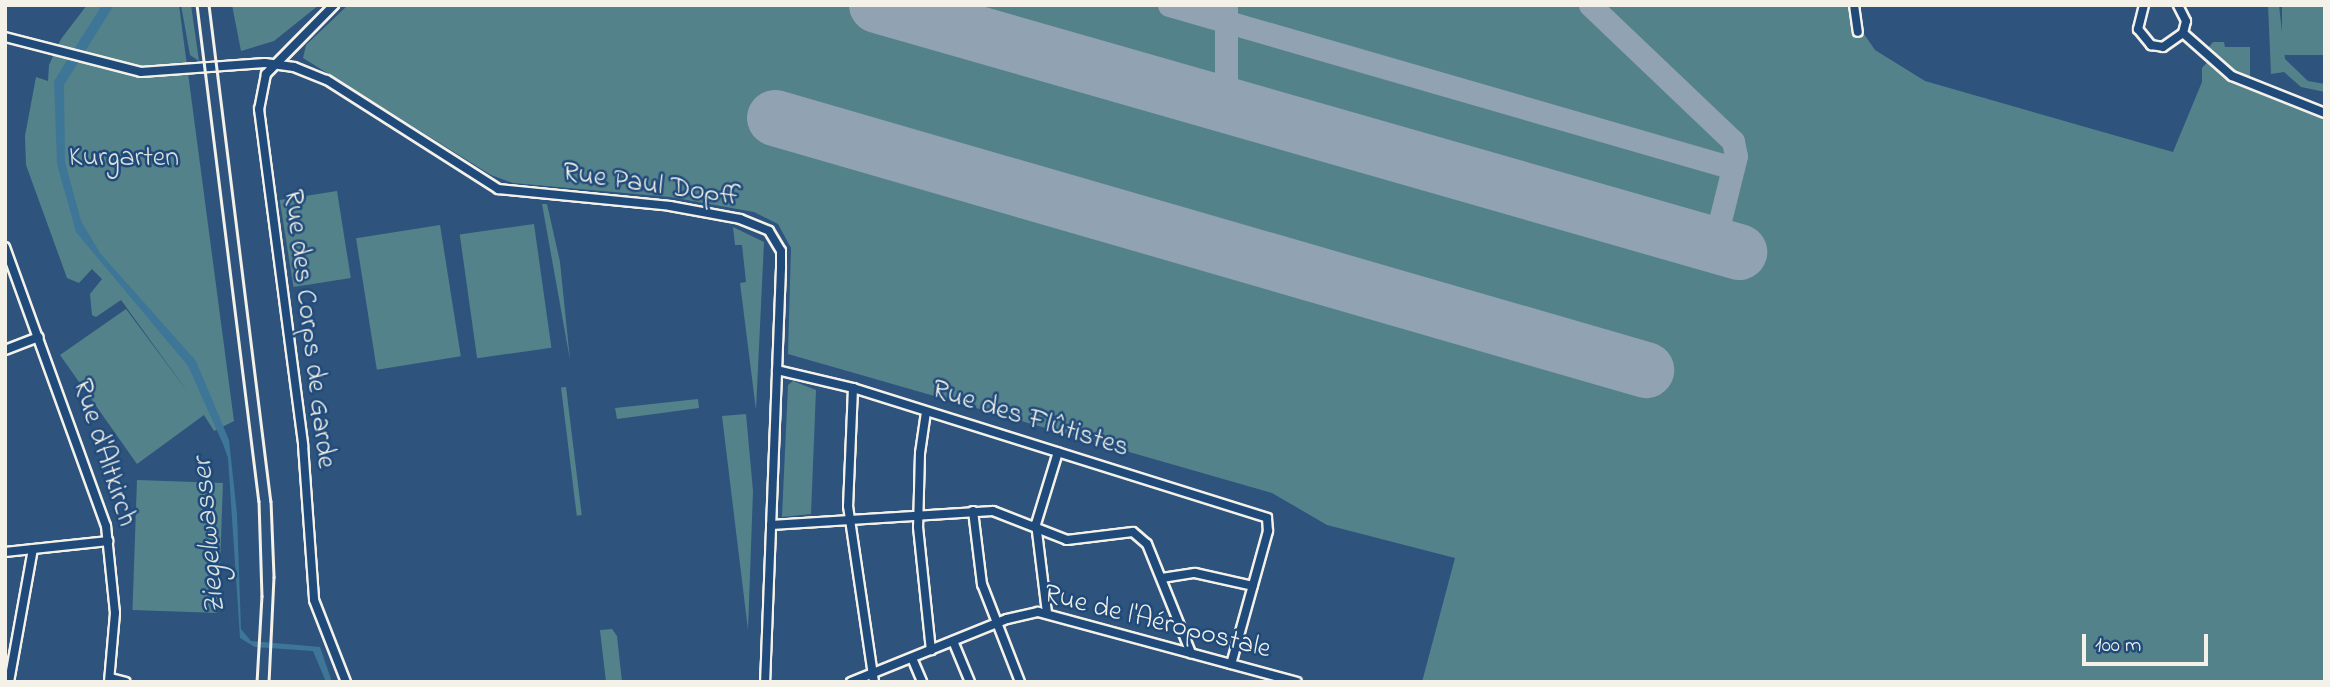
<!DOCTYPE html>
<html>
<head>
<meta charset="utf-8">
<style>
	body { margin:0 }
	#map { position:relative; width:2330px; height:687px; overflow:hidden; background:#2e537d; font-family:"Indie Flower",sans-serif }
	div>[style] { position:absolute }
	.green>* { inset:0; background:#54828b; transform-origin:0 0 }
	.water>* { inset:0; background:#3e7698 }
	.taxiway>* { height:23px; margin:-11.5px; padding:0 11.5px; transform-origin:11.5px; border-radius:11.5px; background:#91a2b2 }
	.runway>* { height:56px; margin:-28px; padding:0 28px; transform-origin:28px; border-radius:28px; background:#91a2b2 }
	.roads { filter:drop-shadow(2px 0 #f4f1e8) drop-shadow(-2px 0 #f4f1e8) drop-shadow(0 2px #f4f1e8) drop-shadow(0 -2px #f4f1e8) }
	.minor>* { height:8px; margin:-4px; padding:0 4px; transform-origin:4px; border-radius:4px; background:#1f4a7a }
	.rail>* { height:2.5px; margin:-1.25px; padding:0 1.25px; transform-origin:1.25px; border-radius:1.25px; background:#f4f1e8 }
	span { translate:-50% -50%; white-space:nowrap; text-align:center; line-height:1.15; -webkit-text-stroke:5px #1f4a7a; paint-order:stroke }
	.park-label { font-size:28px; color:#dce0da }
	.street-label { font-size:28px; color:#f4f1e8 }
	.water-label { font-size:30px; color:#d9dfdc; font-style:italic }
	.frame { position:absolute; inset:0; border:7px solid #f4f1e8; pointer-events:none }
	.scale { position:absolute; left:2082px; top:634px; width:126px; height:32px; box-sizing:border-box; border:4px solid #f4f1e8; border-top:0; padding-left:9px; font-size:21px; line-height:24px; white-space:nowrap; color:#f4f1e8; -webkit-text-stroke:5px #1f4a7a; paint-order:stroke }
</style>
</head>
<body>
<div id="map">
	<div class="green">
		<i style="clip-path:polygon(87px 5px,179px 5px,234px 421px,214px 431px,204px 415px,137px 464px,60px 355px,126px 309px,190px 395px,121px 300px,96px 317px,92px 315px,90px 294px,102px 279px,92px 269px,79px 283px,67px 278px,26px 165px,25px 136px,36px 77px,48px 81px,49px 65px,61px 39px)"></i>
		<i style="clip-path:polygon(181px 5px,191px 5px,199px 61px,190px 55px)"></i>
		<i style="clip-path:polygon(232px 5px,319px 5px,274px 41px,241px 51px)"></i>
		<i style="clip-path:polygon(348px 5px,1859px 5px,1864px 34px,1875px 50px,1925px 81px,2173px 152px,2202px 82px,2202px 68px,2214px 55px,2208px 48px,2213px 42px,2224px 42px,2225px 47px,2250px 47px,2250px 77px,2325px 108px,2325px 682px,1422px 682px,1455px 558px,1327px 525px,1272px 493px,788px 354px,791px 248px,778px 224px,754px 212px,670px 197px,513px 183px,491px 175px,303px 58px,306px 45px)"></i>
		<i style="clip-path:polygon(2268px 5px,2279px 5px,2285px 59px,2308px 81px,2325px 84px,2325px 92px,2301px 87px,2284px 72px,2271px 74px)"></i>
		<i style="left:2282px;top:5px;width:43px;height:50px"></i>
		<i style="left:337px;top:191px;width:88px;height:58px;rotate:81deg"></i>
		<i style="clip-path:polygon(542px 204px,547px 204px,560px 262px,570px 360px)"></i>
		<i style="left:534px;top:224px;width:125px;height:75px;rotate:82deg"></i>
		<i style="left:440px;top:225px;width:133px;height:85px;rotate:81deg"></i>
		<i style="clip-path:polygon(733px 227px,764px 242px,756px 410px,740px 283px,746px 282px,742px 245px,735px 245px)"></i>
		<i style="clip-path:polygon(793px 381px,816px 390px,811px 514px,782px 517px,788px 385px)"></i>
		<i style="left:566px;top:387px;width:129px;height:5px;rotate:83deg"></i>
		<i style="clip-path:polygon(698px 399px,699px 408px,617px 419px,615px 408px)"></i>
		<i style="clip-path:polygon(746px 414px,753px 491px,748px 630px,722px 416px)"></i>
		<i style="left:137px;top:480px;width:86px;height:130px;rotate:2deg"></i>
		<i style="clip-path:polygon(612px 629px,617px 636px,622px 682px,606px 682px,600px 630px)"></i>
	</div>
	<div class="water">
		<i style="clip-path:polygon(102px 5px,114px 5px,64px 85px,65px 162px,81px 221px,100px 253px,196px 361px,229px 440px,237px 514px,241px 629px,251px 641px,320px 647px,332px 682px,326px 682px,313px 651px,255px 647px,240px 638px,228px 458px,223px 444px,188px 366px,76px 232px,57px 164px,54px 81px)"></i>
	</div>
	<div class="taxiway">
		<i style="left:1169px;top:5px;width:587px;rotate:16.12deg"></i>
		<i style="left:1590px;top:5px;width:197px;rotate:43.6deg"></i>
		<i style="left:1733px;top:141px;width:15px;rotate:79deg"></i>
		<i style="left:1736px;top:156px;width:92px;rotate:103.9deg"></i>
		<i style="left:1226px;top:8px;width:97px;rotate:90deg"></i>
	</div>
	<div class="runway">
		<i style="left:877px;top:5px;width:897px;rotate:15.99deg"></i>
		<i style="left:775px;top:118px;width:907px;rotate:16.14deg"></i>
	</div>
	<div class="roads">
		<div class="minor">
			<i style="left:334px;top:5px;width:97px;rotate:134.6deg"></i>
			<i style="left:266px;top:74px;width:36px;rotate:101deg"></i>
			<i style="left:259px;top:109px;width:339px;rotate:82.5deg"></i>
			<i style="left:303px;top:445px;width:155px;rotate:85.9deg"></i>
			<i style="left:314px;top:600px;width:88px;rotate:68.7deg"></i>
			<i style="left:1854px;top:5px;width:27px;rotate:82deg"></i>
			<i style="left:2144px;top:5px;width:25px;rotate:104deg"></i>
			<i style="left:2138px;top:29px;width:21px;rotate:51deg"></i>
			<i style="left:2151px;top:45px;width:12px;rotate:9deg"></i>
			<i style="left:2163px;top:47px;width:24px;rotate:-35deg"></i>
			<i style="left:2183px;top:33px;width:12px;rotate:-76deg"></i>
			<i style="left:2186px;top:21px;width:18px;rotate:-117deg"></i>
			<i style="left:2183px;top:33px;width:65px;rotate:41.3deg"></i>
			<i style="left:2232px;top:76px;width:100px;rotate:21.7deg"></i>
			<i style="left:5px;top:37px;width:140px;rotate:14.4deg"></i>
			<i style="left:141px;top:72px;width:124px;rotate:-4.2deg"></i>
			<i style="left:265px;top:63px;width:29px;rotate:8deg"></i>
			<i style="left:294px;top:67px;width:35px;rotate:22deg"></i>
			<i style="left:327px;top:80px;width:203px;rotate:32.5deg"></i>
			<i style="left:498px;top:189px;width:173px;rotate:5.6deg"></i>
			<i style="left:670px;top:206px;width:71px;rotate:10.5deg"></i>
			<i style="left:740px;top:219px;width:31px;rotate:22deg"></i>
			<i style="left:769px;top:231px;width:23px;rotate:59deg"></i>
			<i style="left:781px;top:251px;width:17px;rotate:90deg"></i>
			<i style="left:781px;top:268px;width:414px;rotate:92.2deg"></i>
			<i style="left:5px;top:247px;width:297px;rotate:70.1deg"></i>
			<i style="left:106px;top:526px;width:87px;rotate:84.1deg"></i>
			<i style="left:115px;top:613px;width:69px;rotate:95deg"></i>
			<i style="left:5px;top:350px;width:36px;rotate:-21deg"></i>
			<i style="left:777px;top:370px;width:78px;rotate:13.3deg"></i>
			<i style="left:853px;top:388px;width:434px;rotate:17.4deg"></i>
			<i style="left:1267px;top:518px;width:13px;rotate:86deg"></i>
			<i style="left:1268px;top:531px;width:138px;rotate:105.5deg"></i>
			<i style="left:853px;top:388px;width:118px;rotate:92.4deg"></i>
			<i style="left:848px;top:506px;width:178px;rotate:81.6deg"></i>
			<i style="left:926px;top:412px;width:41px;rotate:98.3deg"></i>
			<i style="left:920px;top:453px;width:74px;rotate:91.5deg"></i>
			<i style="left:918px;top:527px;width:124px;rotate:84deg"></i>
			<i style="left:973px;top:511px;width:74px;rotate:83deg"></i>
			<i style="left:982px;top:584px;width:105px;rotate:68.8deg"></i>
			<i style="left:771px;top:525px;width:222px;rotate:-3.6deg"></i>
			<i style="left:993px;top:511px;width:79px;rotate:21.4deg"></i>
			<i style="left:1067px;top:540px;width:66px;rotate:-6.9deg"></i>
			<i style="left:1133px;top:532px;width:18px;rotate:41deg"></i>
			<i style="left:1147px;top:544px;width:118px;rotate:68deg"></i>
			<i style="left:5px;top:552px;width:104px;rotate:-6.1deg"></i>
			<i style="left:1162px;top:578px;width:33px;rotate:-9deg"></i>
			<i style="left:1195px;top:573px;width:59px;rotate:12.6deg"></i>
			<i style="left:1047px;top:613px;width:90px;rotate:-97deg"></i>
			<i style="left:1036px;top:524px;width:75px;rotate:-73deg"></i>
			<i style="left:953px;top:641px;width:44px;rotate:67.5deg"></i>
			<i style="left:912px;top:658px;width:26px;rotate:67deg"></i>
			<i style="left:110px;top:678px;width:16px;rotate:14deg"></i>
			<i style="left:9px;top:682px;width:135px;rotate:-79.8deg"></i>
			<i style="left:851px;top:682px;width:168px;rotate:-22deg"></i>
			<i style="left:1007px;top:619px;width:32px;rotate:-13deg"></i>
			<i style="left:1038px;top:612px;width:268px;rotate:15.1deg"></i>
		</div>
	</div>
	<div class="rail">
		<i style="left:197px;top:5px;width:500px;rotate:82.9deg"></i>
		<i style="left:259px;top:501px;width:95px;rotate:88.2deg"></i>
		<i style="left:262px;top:596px;width:86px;rotate:93.3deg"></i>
		<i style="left:209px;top:5px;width:500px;rotate:82.9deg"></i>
		<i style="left:271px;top:501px;width:76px;rotate:87.7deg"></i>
		<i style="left:274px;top:577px;width:105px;rotate:92.7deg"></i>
	</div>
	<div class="park-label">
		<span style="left:124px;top:159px">Kurgarten</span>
	</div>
	<div class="street-label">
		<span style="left:651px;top:186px;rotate:8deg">Rue Paul Dopff</span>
		<span style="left:308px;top:329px;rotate:83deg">Rue des Corps de Garde</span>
		<span style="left:1030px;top:420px;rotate:17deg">Rue des Flûtistes</span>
		<span style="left:103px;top:453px;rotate:72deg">Rue d'Altkirch</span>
		<span style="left:1157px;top:623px;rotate:14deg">Rue de l'Aéropostale</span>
	</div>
	<div class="water-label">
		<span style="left:210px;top:536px;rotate:-95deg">Ziegelwasser</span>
	</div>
	<div class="frame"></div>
	<div class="scale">100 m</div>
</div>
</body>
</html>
